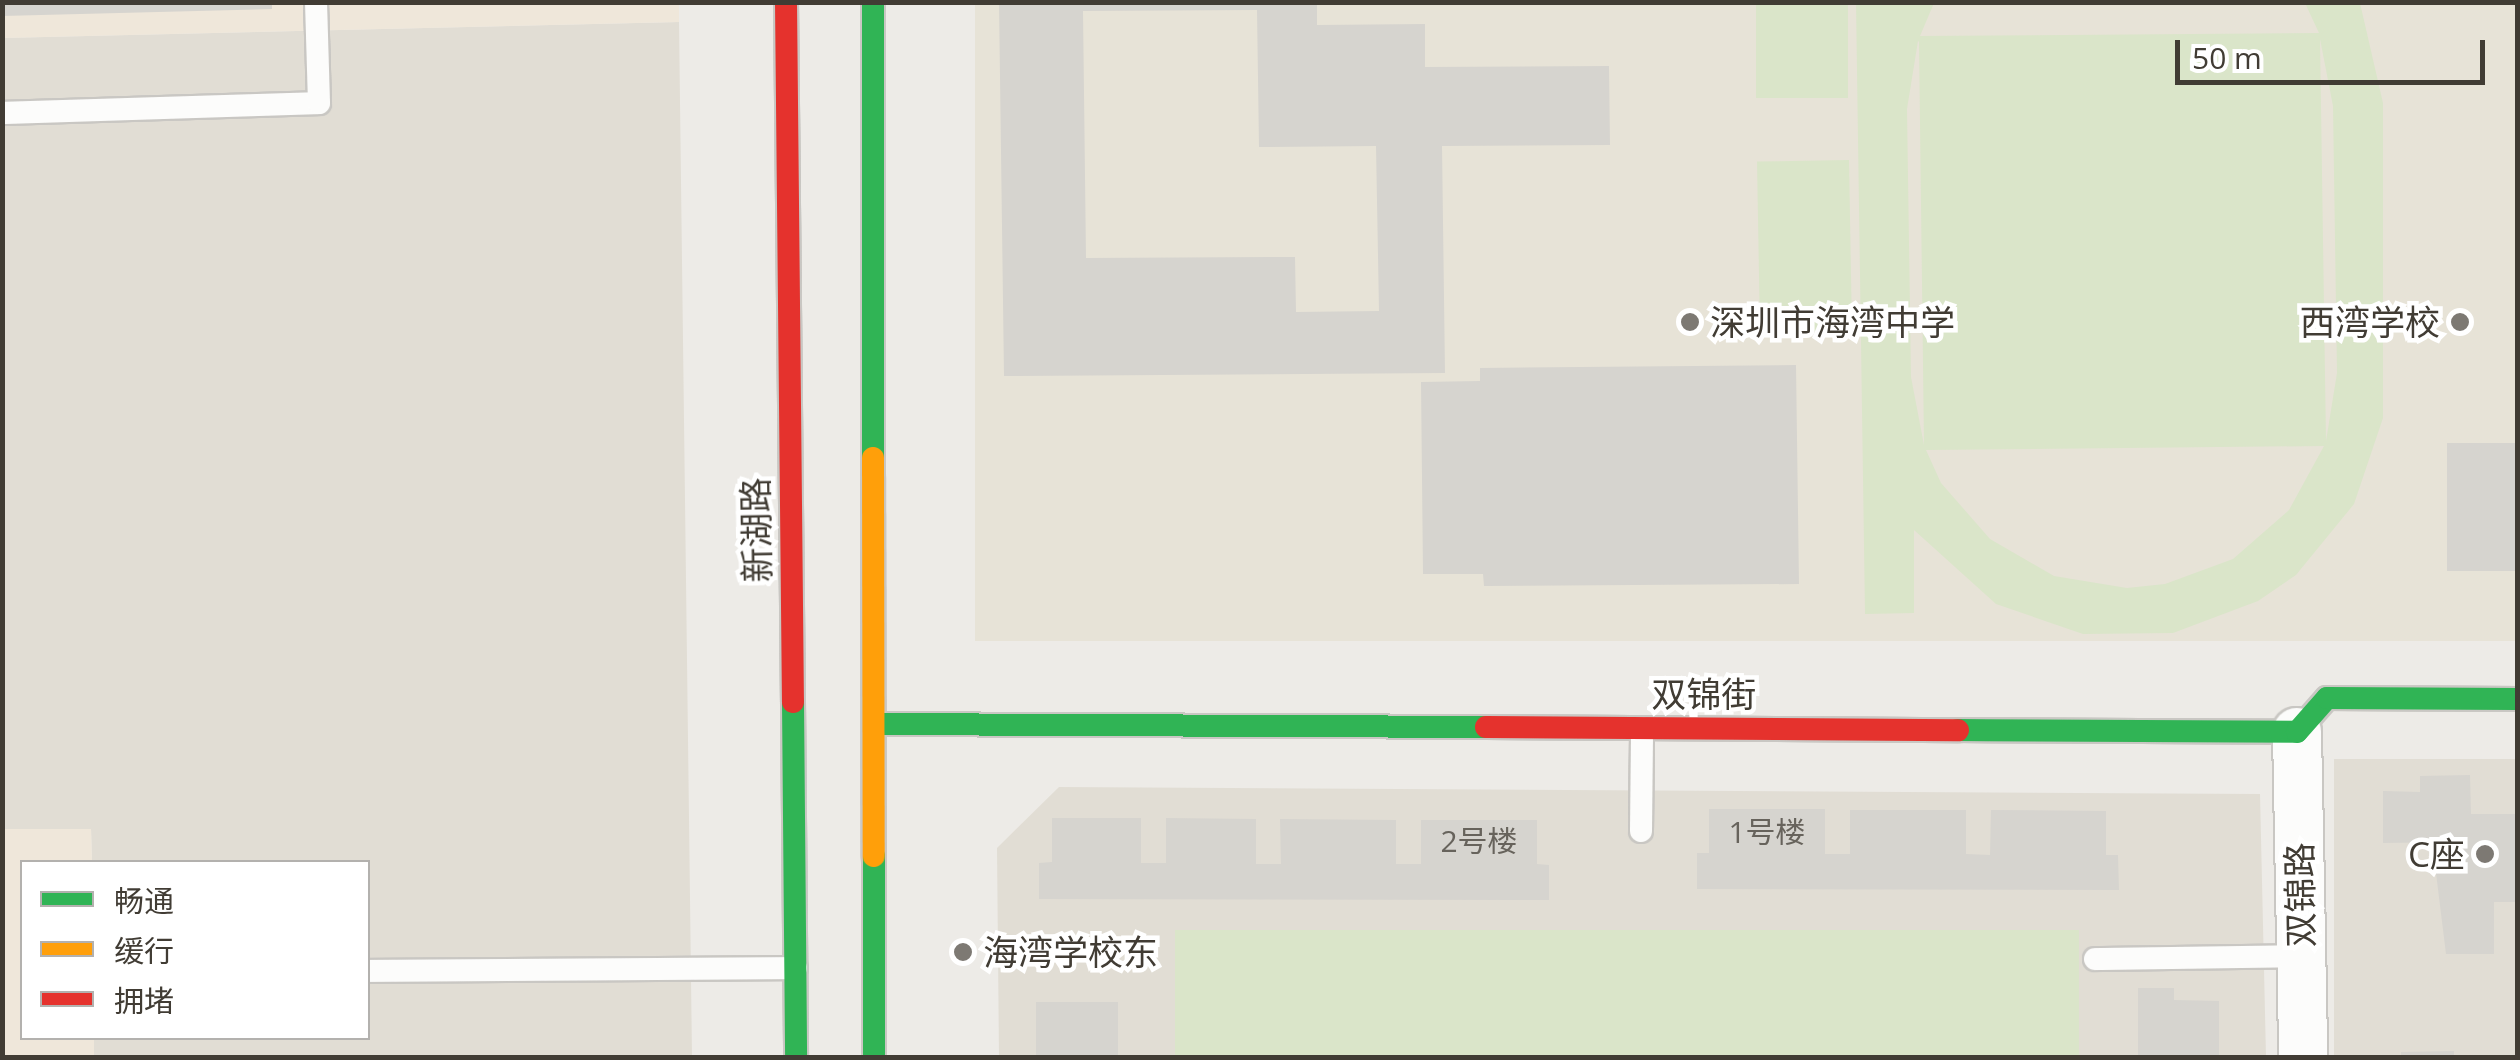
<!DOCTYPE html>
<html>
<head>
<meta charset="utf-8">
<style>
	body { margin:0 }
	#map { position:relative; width:2520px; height:1060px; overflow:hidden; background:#edebe7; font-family:"Open Sans","Noto Sans SC",sans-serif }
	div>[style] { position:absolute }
	.residential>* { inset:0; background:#e1ddd4; transform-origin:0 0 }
	.commercial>* { inset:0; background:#efe7da }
	.education>* { inset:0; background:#e7e3d7; transform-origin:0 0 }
	.green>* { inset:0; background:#dae5c9; transform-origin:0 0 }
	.building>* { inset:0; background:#d6d4cf; transform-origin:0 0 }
	.roads { filter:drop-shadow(2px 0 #c9c7c3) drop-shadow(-2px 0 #c9c7c3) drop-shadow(0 2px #c9c7c3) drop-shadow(0 -2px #c9c7c3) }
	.lane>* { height:22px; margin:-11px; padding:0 11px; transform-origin:11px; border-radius:11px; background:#fcfcfb }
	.street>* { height:48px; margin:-24px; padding:0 24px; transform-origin:24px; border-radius:24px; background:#fcfcfb }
	.fast>* { height:22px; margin:-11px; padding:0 11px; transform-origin:11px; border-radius:11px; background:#30b455 }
	.slow>* { height:22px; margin:-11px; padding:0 11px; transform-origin:11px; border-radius:11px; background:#ff9f0a }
	.jam>* { height:22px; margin:-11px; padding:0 11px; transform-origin:11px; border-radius:11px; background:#e5322d }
	.dots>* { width:28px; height:28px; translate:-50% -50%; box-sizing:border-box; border:5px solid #fff; border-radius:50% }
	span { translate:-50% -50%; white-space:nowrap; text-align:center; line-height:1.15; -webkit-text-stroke:9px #fff; paint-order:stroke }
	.number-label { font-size:30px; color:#67635c }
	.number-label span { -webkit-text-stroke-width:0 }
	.poi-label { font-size:35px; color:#413c34 }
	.left { translate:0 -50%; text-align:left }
	.right { translate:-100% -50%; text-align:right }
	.street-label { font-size:35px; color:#413c34 }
	.frame { position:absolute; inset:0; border:5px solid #413c34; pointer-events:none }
	.legend { position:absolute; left:20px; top:860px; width:350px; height:180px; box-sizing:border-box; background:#fff; border:2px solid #b3b1ae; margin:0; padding:12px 18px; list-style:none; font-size:30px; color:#413c34 }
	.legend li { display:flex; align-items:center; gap:20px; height:50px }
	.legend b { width:50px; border:2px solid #b3b1ae }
	.scale { position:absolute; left:2175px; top:40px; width:310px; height:45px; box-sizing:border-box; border:5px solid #413c34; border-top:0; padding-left:12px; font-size:30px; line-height:35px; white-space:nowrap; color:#413c34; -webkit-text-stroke:8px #fff; paint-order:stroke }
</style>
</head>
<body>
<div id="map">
	<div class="residential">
		<i style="clip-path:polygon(679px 22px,692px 1057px,94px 1057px,94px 1038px,368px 1038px,368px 862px,92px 862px,91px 829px,3px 829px,2px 38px)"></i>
		<i style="left:2517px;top:759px;width:298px;height:183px;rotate:90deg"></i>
		<i style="clip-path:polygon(1059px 787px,2260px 794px,2266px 1057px,999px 1057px,997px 848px)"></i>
	</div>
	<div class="commercial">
		<i style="clip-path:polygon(679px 2px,679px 22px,3px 38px,2px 3px)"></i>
		<i style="clip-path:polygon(91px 829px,92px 862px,22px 862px,22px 1038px,94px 1038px,94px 1057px,3px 1057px,3px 829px)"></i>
	</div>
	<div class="education">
		<i style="left:975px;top:3px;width:1542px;height:638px"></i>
	</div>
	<div class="green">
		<i style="left:1756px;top:3px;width:92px;height:95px"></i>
		<i style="clip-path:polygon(evenodd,1856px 3px,1934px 3px,1920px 36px,2319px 33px,2305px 3px,2360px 3px,2383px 103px,2383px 418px,2354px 504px,2296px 575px,2258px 601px,2173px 633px,2083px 634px,1996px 604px,1914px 530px,1914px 613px,1865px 614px,1856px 3px,2320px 39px,2333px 106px,2337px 373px,2326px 441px,2320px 39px,1856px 3px,1918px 41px,1919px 42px,1924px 445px,1911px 377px,1907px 109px,1918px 41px,1856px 3px,2324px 446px,2289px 510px,2233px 559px,2165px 584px,2127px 588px,2054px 576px,1990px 539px,1941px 483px,1926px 450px,2324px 446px)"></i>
		<i style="left:1849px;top:160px;width:170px;height:92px;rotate:89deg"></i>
		<i style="left:1175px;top:930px;width:904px;height:127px"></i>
	</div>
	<div class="building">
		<i style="clip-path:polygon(2px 2px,272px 2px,272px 9px,2px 16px)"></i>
		<i style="clip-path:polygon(evenodd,999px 2px,1317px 2px,1317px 25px,1425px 24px,1425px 67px,1609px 66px,1610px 145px,1442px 146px,1445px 373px,1004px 376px,999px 2px,1257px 10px,1259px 147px,1376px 146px,1379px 311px,1296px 312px,1295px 257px,1086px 258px,1083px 11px,1257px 10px)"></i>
		<i style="clip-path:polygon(1796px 365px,1799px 584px,1484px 586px,1483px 574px,1423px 574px,1421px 382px,1480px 381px,1480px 368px)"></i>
		<i style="left:2447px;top:443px;width:71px;height:128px"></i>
		<i style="clip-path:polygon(2470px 775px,2471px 814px,2518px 814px,2518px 902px,2494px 902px,2494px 954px,2446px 954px,2435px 865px,2454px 866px,2453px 842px,2383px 843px,2383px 791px,2420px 792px,2420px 776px)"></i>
		<i style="clip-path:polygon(1709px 809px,1825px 809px,1825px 854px,1850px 854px,1850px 810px,1966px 810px,1966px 854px,1990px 855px,1991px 810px,2106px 811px,2106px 855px,2118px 855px,2119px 890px,1697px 889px,1697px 853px,1709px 853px)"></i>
		<i style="clip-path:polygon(1052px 818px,1141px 818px,1141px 863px,1166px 863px,1166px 818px,1256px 819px,1256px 864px,1281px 864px,1280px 819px,1396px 820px,1396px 864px,1421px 864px,1421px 820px,1537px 820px,1537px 864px,1549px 865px,1549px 900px,1039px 899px,1039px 863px,1052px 862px)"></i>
		<i style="clip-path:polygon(2138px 988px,2174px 988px,2174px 1000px,2219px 1001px,2219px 1058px,2138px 1058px)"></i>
		<i style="left:1036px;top:1002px;width:82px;height:56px"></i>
		<i style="clip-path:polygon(2454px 1051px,2454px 1058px,2401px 1058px,2401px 1052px)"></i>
	</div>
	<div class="roads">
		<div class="lane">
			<i style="left:2px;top:113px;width:317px;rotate:-1.8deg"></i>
			<i style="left:319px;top:103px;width:101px;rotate:-91.7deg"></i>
			<i style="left:1641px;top:831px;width:103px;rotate:-89.4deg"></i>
			<i style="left:2095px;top:959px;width:206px;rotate:-0.8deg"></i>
			<i style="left:368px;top:971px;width:428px;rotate:-0.4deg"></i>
		</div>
		<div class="street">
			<i style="left:2297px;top:732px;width:326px;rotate:88.9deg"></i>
		</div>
		<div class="fast">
			<i style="left:873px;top:2px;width:456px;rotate:90deg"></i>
			<i style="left:793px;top:702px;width:356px;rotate:89.5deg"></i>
			<i style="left:875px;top:724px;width:611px;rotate:0.28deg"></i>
			<i style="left:1958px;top:730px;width:339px;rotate:0.3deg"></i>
			<i style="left:2297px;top:732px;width:45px;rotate:-48.6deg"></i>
			<i style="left:2327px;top:698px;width:191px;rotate:0.3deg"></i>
			<i style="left:874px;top:856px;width:202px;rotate:90deg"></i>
		</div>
		<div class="slow">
			<i style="left:873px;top:458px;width:398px;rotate:89.9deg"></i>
		</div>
		<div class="jam">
			<i style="left:786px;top:2px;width:700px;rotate:89.43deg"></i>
			<i style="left:1486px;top:727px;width:472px;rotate:0.4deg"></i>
		</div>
	</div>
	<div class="dots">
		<i style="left:1690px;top:322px;background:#7d7973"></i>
		<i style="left:2460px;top:322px;background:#7d7973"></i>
		<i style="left:2485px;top:854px;background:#7d7973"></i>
		<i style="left:963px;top:952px;background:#7d7973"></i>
	</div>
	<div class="number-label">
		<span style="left:1767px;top:832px">1号楼</span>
		<span style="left:1479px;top:841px">2号楼</span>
	</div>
	<div class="poi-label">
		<span class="left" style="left:1710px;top:322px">深圳市海湾中学</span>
		<span class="right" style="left:2440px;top:322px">西湾学校</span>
		<span class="right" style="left:2465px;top:854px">C座</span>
		<span class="left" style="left:983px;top:952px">海湾学校东</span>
	</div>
	<div class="street-label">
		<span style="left:756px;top:530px;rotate:-91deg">新湖路</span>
		<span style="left:1704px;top:694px">双锦街</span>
		<span style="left:2300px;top:895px;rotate:-91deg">双锦路</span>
	</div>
	<div class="frame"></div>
	<ul class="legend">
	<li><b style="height:12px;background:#30b455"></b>畅通</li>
	<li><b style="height:12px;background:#ff9f0a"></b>缓行</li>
	<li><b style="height:12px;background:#e5322d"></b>拥堵</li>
	</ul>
	<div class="scale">50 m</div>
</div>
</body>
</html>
